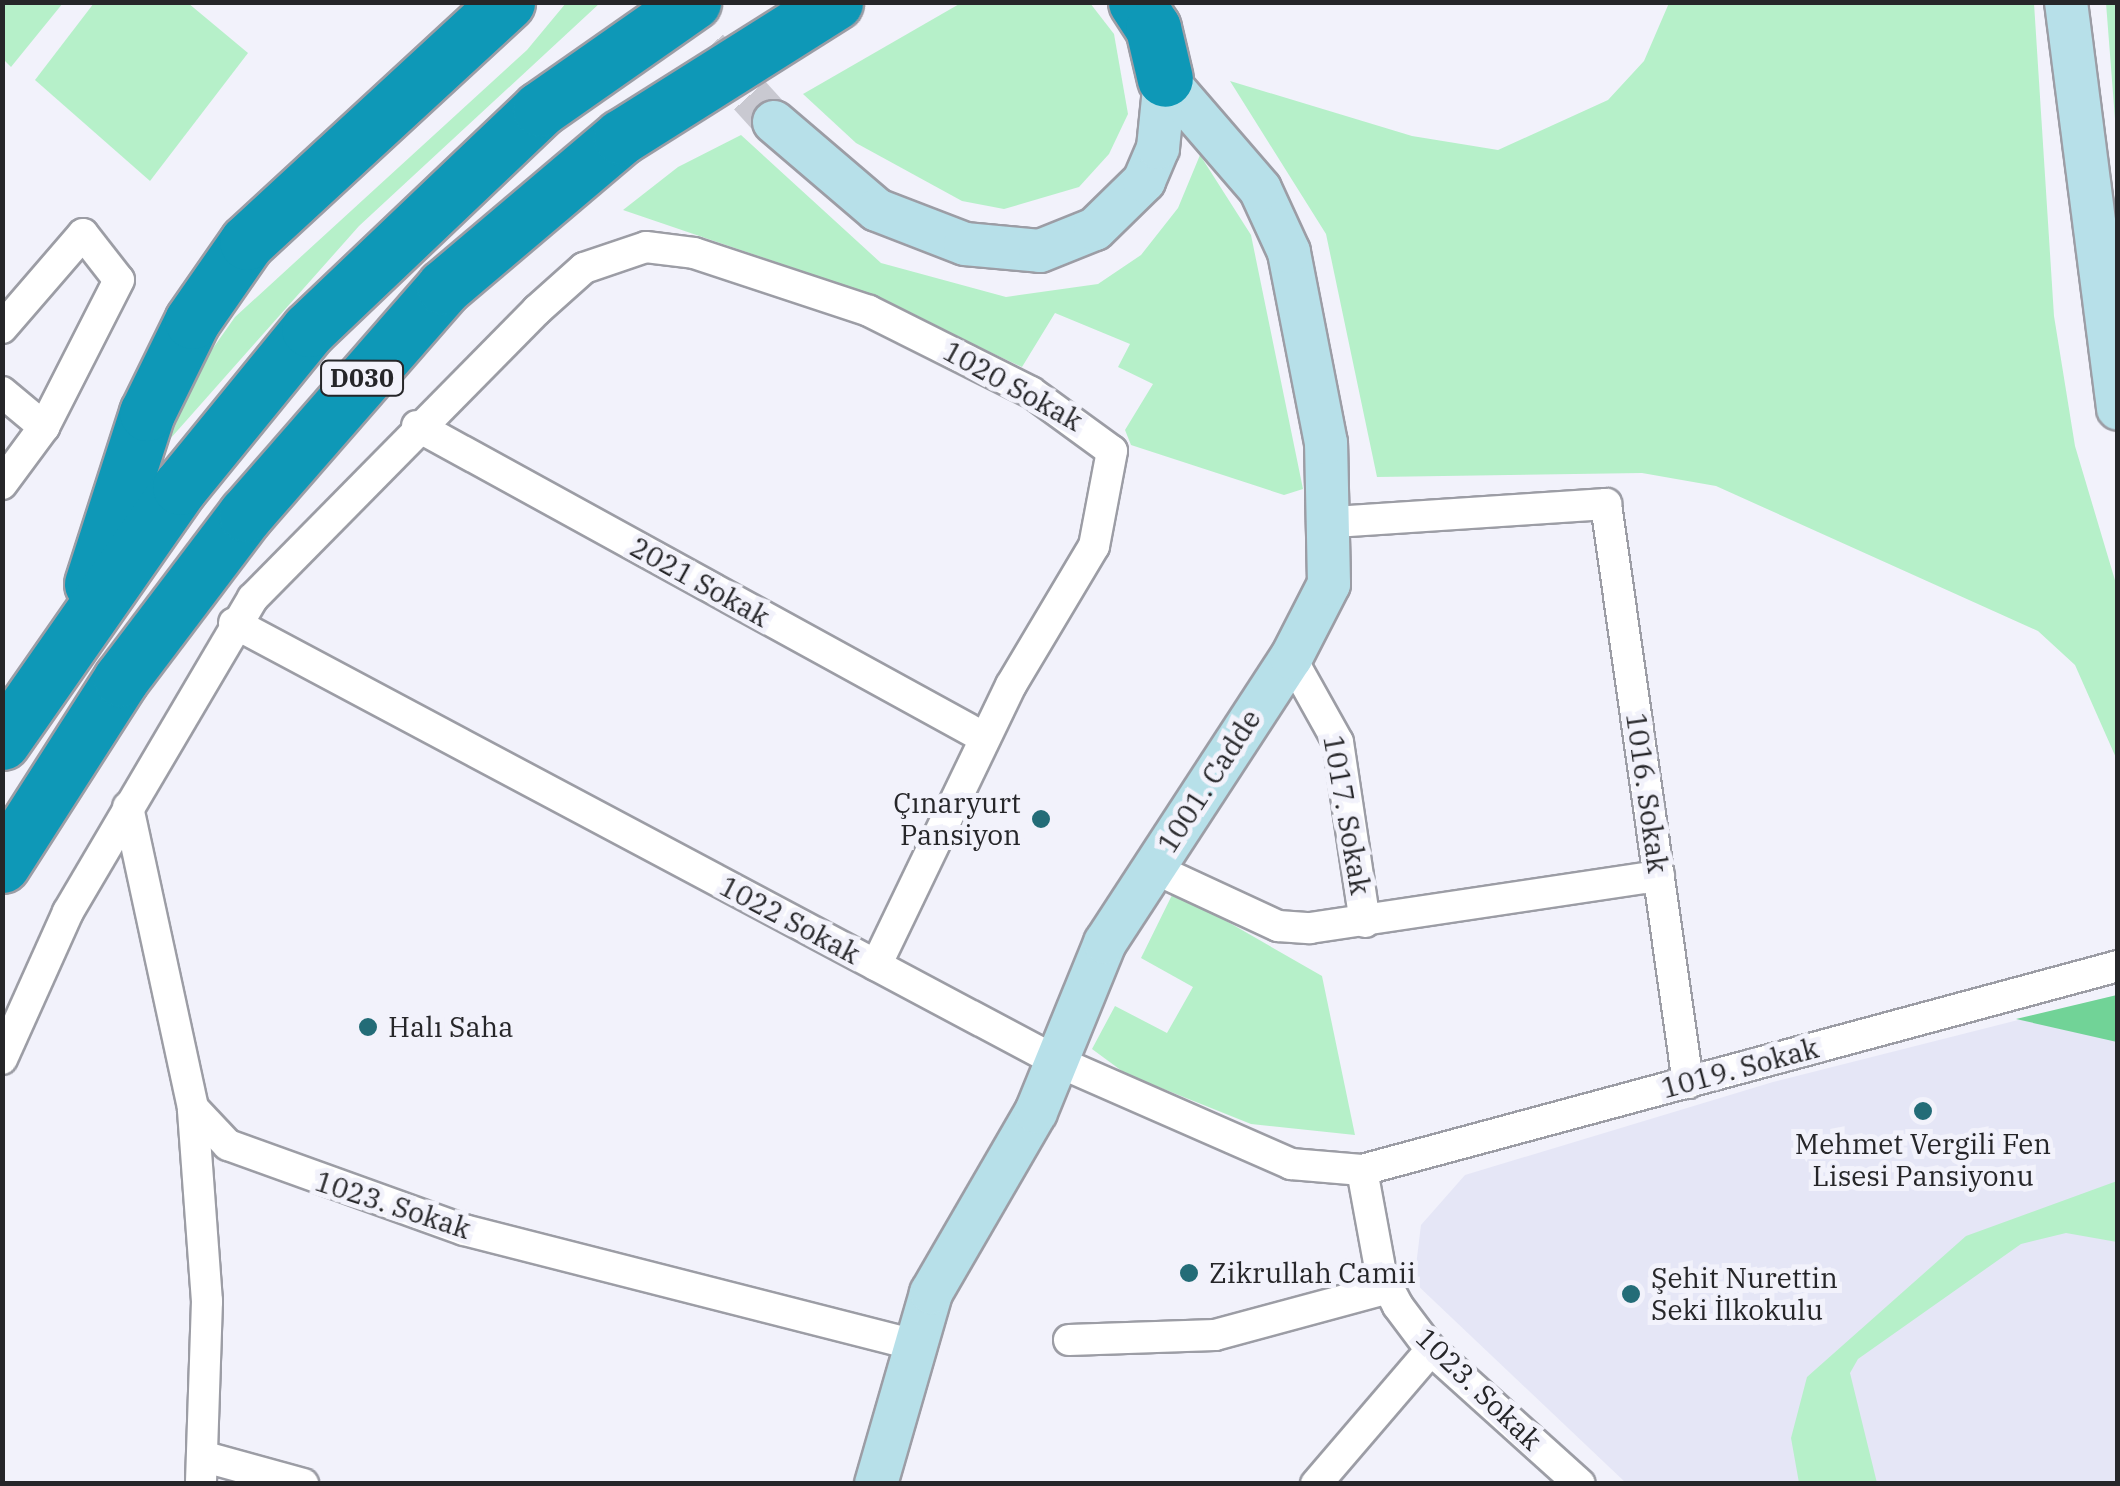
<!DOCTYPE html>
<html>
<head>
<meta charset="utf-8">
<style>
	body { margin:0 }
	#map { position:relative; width:2120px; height:1486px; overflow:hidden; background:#f2f2fb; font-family:"IBM Plex Serif",serif }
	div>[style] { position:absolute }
	.built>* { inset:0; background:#e5e6f6 }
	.green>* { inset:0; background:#b6f0c9 }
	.forest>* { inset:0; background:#71d397 }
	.secondary-tunnel>* { height:42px; margin-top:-21px; transform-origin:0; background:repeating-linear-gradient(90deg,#c9c9d1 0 42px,transparent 0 63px) }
	.roads { filter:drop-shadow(2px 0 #9c9da5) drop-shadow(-2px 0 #9c9da5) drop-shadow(0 2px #9c9da5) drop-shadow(0 -2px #9c9da5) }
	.street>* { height:30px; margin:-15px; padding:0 15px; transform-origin:15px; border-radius:15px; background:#fff }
	.secondary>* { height:42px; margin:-21px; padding:0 21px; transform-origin:21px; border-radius:21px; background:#b7e0e9 }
	.highway>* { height:55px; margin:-27.5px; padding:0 27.5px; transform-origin:27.5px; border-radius:27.5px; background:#0e98b7 }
	.dots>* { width:28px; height:28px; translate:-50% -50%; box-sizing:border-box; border:5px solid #f2f2fb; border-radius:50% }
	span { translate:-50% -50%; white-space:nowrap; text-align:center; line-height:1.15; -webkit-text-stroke:10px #f2f2fb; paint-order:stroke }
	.shield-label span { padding:2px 8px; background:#f2f2fb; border:2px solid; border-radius:8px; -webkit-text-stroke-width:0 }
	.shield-label { font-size:25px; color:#262629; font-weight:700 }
	.street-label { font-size:28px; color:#262629 }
	.poi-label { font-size:28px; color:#262629 }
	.right { translate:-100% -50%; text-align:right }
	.left { translate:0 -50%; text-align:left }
	.frame { position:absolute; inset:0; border:5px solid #262629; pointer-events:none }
</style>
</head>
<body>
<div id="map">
	<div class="built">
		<i style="clip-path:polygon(2117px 995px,2117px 1483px,1626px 1483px,1414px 1282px,1421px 1225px,1465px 1175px,1773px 1082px)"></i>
	</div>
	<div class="green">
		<i style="clip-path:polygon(3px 2px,63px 3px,11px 67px,3px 59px)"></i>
		<i style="clip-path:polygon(94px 3px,188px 3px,248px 53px,150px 181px,35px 80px)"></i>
		<i style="clip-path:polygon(566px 3px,600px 3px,359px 226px,170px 439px,194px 375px,235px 317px,527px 50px)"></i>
		<i style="clip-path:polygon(961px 3px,1090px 3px,1114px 34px,1128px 114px,1109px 154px,1079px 187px,1004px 209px,962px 201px,856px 143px,803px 94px)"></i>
		<i style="clip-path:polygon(1669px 3px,2034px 3px,2054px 316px,2075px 446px,2117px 587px,2117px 760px,2075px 665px,2038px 631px,1716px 486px,1642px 473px,1377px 477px,1326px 234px,1230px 81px,1412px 136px,1498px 150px,1608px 100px,1644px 61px)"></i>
		<i style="clip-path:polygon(2106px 3px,2117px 3px,2117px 155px,2115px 119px)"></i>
		<i style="clip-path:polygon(741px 135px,881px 263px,1006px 297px,1098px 284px,1141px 255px,1178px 208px,1200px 155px,1251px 235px,1303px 489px,1284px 495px,1131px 445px,1125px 430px,1153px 384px,1118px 367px,1130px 344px,1055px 313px,1022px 367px,855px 289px,623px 210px,678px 167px)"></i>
		<i style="clip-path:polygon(1174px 891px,1322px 976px,1355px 1135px,1251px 1124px,1126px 1074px,1092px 1049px,1115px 1006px,1167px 1033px,1193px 987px,1141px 958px)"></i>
		<i style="clip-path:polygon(2117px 1181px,2117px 1242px,2066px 1233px,2021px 1244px,1858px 1359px,1850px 1373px,1877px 1483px,1799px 1483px,1791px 1438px,1807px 1377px,1966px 1236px)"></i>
	</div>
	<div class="forest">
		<i style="clip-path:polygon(2117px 995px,2117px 1042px,2016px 1019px)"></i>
	</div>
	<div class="secondary-tunnel">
		<i style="left:665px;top:2px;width:162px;rotate:47.8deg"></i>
	</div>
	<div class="roads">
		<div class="street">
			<i style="left:2px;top:328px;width:124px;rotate:-49.2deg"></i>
			<i style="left:83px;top:234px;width:58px;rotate:52deg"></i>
			<i style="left:119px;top:280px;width:165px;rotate:117deg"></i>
			<i style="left:44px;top:427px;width:71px;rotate:126.4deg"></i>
			<i style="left:2px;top:392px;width:55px;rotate:39.8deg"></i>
			<i style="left:417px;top:426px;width:646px;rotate:28.79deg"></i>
			<i style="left:1334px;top:522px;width:273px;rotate:-3.8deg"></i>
			<i style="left:1606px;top:504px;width:585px;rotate:81.94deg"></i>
			<i style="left:234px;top:623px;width:929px;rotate:28.05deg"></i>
			<i style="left:1054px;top:1060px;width:259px;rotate:23.7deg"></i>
			<i style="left:1291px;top:1164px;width:71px;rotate:4.8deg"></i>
			<i style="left:1362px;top:1170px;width:783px;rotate:-15.1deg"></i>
			<i style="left:1291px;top:658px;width:96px;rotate:60.8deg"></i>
			<i style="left:1338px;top:742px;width:182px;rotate:81.5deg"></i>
			<i style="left:128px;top:807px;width:308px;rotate:77.8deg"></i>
			<i style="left:193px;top:1108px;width:51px;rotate:46.6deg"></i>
			<i style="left:228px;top:1145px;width:251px;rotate:19.8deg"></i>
			<i style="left:464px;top:1230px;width:461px;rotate:14.3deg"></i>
			<i style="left:1153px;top:868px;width:138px;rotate:24.9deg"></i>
			<i style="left:1278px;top:926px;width:32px;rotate:4deg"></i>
			<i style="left:1310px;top:928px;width:353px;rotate:-8.5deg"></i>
			<i style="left:2px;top:1059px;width:161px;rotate:-65.8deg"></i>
			<i style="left:68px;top:912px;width:364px;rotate:-59.5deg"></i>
			<i style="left:253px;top:598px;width:404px;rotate:-45.4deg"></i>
			<i style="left:537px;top:310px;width:63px;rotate:-41.8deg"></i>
			<i style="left:584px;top:268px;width:65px;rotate:-18.7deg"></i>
			<i style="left:646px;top:247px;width:48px;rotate:7.1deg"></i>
			<i style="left:694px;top:253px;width:184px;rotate:18.3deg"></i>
			<i style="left:869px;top:311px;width:181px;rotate:26.6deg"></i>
			<i style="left:1031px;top:392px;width:100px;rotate:36.1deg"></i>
			<i style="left:1112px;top:451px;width:97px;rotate:100.7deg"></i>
			<i style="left:1094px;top:546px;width:162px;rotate:120.8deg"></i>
			<i style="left:1011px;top:685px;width:311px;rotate:115.7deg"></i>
			<i style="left:193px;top:1111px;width:191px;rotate:85.8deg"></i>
			<i style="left:207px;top:1301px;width:183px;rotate:91.9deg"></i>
			<i style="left:1362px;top:1170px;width:106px;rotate:79.6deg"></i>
			<i style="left:1381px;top:1274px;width:36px;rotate:62deg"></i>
			<i style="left:1398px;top:1306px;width:55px;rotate:53.1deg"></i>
			<i style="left:1431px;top:1350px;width:200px;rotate:42deg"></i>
			<i style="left:1069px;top:1340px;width:146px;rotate:-2deg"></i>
			<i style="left:1215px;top:1335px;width:177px;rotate:-15.1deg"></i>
			<i style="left:205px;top:1457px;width:102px;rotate:15.4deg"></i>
			<i style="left:1316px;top:1484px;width:177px;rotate:-49.4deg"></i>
		</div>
		<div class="secondary">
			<i style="left:2066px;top:2px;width:410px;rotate:82.7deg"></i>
			<i style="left:774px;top:122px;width:135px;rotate:40.5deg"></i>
			<i style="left:877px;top:210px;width:94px;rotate:21.1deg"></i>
			<i style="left:965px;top:244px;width:75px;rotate:5.3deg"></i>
			<i style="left:1040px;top:251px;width:59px;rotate:-21.8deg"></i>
			<i style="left:1095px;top:229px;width:69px;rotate:-44.4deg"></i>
			<i style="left:1144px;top:181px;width:36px;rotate:-67deg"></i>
			<i style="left:1158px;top:148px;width:69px;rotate:-84.2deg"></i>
			<i style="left:876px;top:1484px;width:199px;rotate:-73.9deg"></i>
			<i style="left:931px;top:1293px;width:209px;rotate:-59.9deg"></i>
			<i style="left:1036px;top:1112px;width:183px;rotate:-67.8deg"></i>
			<i style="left:1105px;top:943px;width:340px;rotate:-56.9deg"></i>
			<i style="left:1291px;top:658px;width:83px;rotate:-62.8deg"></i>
			<i style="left:1329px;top:584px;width:141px;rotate:-91.2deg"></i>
			<i style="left:1326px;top:443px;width:195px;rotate:-101deg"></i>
			<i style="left:1289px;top:252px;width:69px;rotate:-114.7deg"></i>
			<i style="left:1260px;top:189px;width:145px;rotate:-130.8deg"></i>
		</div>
		<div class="highway">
			<i style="left:1136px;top:2px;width:31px;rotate:57deg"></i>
			<i style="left:1153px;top:28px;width:52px;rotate:76.8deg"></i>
			<i style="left:92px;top:584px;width:180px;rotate:-72.2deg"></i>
			<i style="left:147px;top:413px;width:102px;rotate:-63.9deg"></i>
			<i style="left:192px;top:321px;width:96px;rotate:-55.2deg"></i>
			<i style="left:247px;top:242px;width:354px;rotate:-42.7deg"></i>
			<i style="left:2px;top:742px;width:311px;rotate:-55.1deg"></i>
			<i style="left:180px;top:487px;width:204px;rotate:-50.8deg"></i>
			<i style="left:309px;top:329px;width:319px;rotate:-43.6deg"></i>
			<i style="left:540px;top:109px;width:187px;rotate:-35deg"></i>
			<i style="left:2px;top:865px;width:221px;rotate:-57.4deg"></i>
			<i style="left:121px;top:679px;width:207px;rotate:-52.9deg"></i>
			<i style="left:246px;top:514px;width:301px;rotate:-48.9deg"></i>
			<i style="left:444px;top:287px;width:232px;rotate:-40.3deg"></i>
			<i style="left:621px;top:137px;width:253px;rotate:-32.2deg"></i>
		</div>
	</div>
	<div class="dots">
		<i style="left:1041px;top:819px;background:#236c77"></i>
		<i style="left:368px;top:1027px;background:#236c77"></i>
		<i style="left:1923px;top:1111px;background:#236c77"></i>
		<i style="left:1189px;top:1273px;background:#236c77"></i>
		<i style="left:1631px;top:1294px;background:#236c77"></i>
	</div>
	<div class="shield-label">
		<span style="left:362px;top:378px">D030</span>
	</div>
	<div class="street-label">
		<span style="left:1013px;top:386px;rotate:29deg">1020 Sokak</span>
		<span style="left:700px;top:582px;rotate:29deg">2021 Sokak</span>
		<span style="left:1209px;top:781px;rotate:-57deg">1001. Cadde</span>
		<span style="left:1647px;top:793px;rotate:82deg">1016. Sokak</span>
		<span style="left:1347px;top:815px;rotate:80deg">1017. Sokak</span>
		<span style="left:790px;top:920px;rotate:28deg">1022 Sokak</span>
		<span style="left:1740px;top:1068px;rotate:-15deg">1019. Sokak</span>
		<span style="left:393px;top:1205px;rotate:18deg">1023. Sokak</span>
		<span style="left:1479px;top:1389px;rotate:44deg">1023. Sokak</span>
	</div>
	<div class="poi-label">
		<span class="right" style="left:1021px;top:819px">Çınaryurt<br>Pansiyon</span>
		<span class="left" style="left:388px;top:1027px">Halı Saha</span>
		<span style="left:1923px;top:1160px">Mehmet Vergili Fen<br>Lisesi Pansiyonu</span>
		<span class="left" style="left:1209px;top:1273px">Zikrullah Camii</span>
		<span class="left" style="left:1651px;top:1294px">Şehit Nurettin<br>Seki İlkokulu</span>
	</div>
	<div class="frame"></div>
</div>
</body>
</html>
